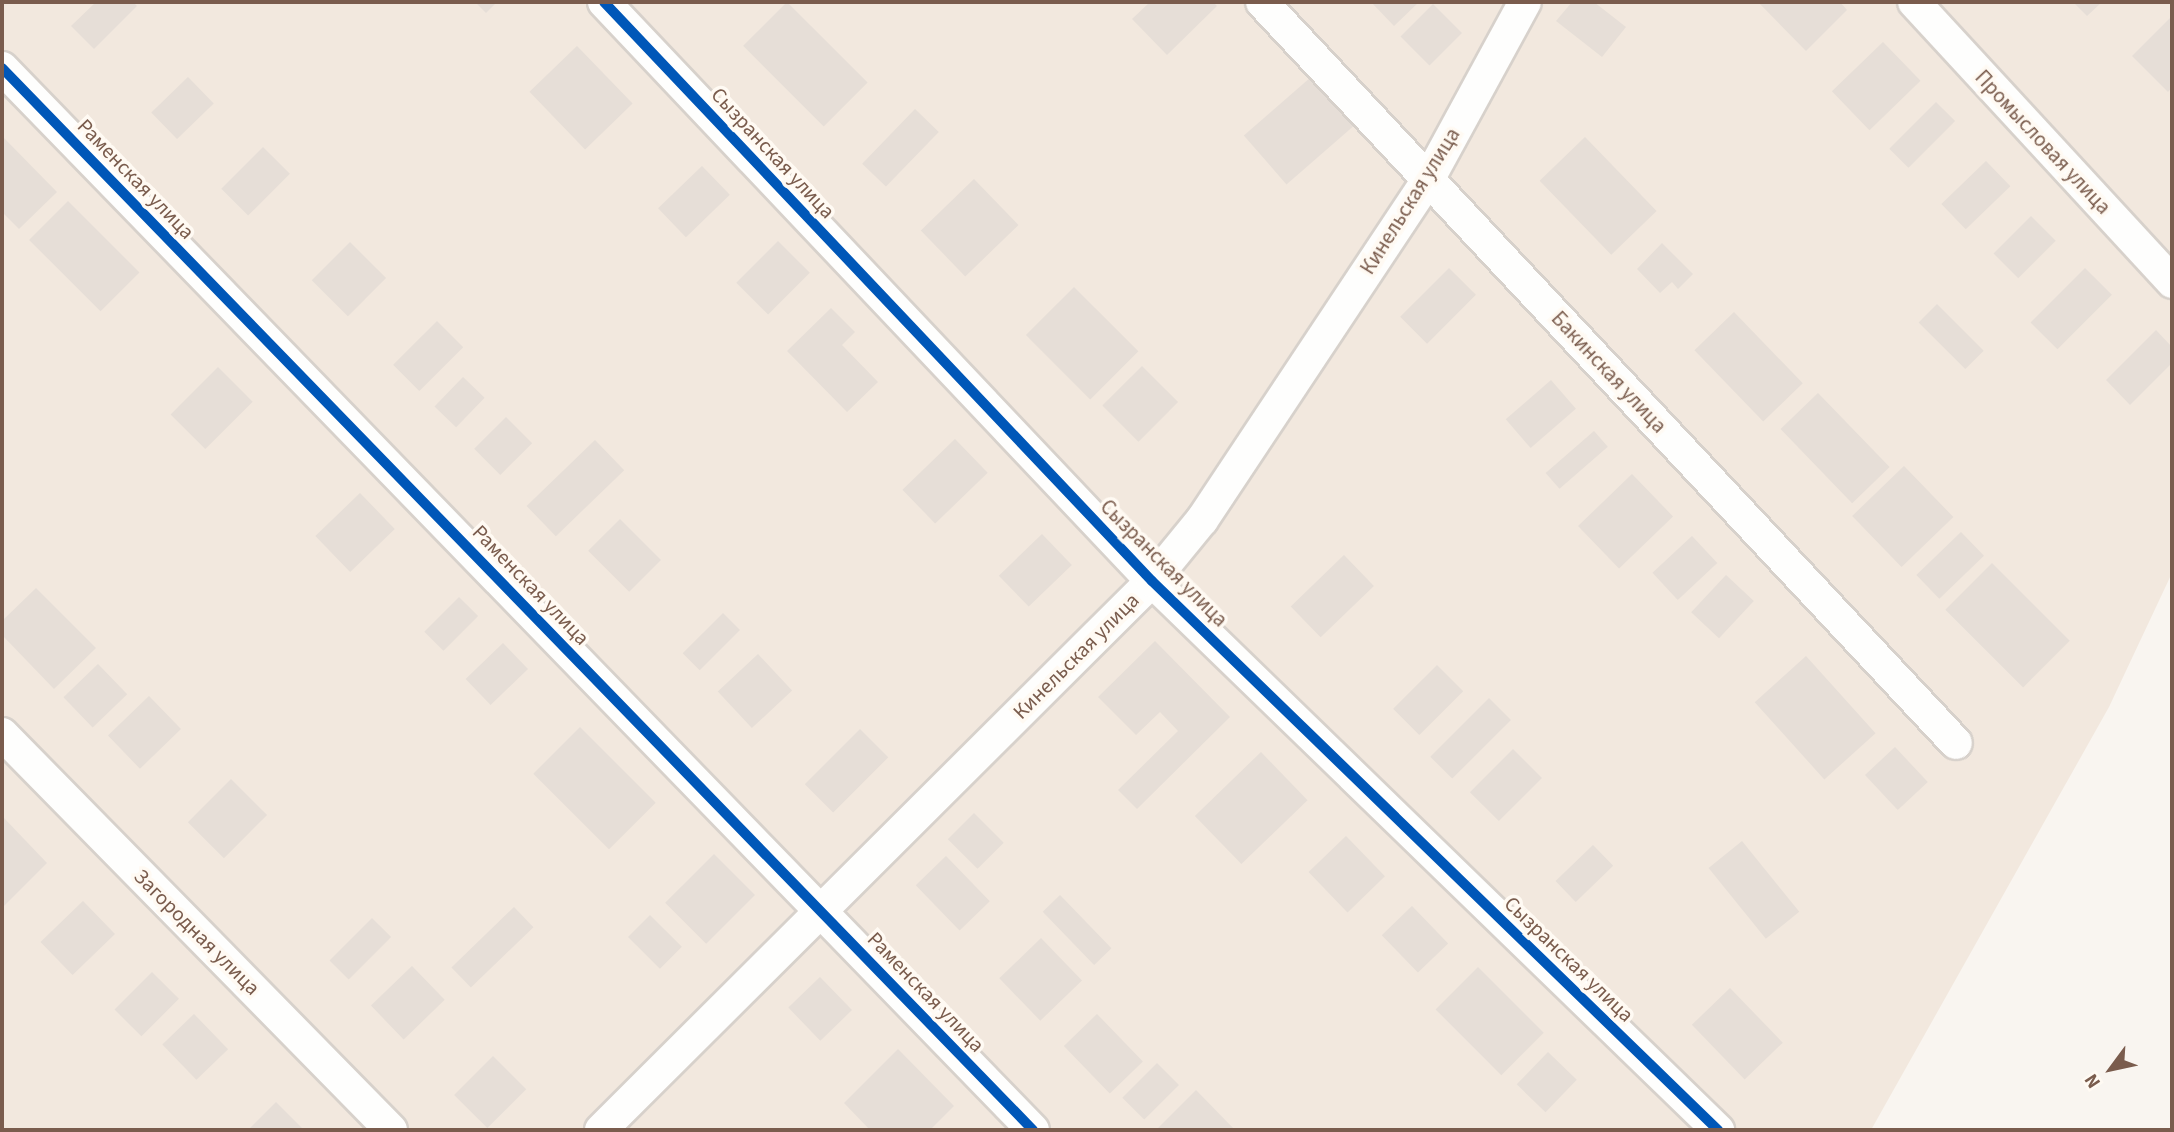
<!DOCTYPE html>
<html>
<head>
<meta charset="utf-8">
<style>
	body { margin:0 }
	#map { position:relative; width:2174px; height:1132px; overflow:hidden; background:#f9f5f0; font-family:"Source Sans 3",sans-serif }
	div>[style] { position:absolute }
	.residential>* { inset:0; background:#f2e8de }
	.building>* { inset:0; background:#e6ded7; transform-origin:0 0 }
	.roads { filter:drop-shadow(2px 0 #d7d1cb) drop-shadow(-2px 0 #d7d1cb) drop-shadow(0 2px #d7d1cb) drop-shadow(0 -2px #d7d1cb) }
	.minor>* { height:32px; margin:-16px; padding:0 16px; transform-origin:16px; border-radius:16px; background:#fefefd }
	.cycleway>* { height:10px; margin:-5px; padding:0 5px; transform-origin:5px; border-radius:5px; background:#0057b8 }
	span { translate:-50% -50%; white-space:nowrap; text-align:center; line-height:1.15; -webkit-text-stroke:7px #fffaf3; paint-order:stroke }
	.street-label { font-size:21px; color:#7a5c4d }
	.frame { position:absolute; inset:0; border:4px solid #7a5c4d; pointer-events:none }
	.north { position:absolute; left:2076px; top:1034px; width:70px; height:70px; -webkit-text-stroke:5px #fffaf3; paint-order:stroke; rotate:237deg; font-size:19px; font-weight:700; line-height:28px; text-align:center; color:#7a5c4d }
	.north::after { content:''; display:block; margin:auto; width:24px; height:32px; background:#7a5c4d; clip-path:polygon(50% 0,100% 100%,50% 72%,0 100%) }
</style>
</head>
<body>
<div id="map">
	<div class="residential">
		<i style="clip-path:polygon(2px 2px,2172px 2px,2172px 573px,2109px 707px,1871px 1130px,2px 1130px)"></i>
	</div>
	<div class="building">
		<i style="clip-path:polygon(96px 2px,133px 2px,137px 6px,94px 49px,71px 26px)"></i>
		<i style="clip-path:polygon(475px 2px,497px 2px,486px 13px)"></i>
		<i style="left:787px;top:2px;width:114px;height:62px;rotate:45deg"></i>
		<i style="clip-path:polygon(1150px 2px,1213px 2px,1217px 6px,1167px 55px,1132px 19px)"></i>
		<i style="clip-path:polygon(1371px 2px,1419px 2px,1394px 26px)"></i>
		<i style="clip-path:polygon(1572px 2px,1594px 2px,1626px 27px,1602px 57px,1556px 21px)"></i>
		<i style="clip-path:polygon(1758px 2px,1840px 2px,1847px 10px,1806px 51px)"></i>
		<i style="clip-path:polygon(2073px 2px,2102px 2px,2087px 16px)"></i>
		<i style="left:1433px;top:4px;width:41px;height:46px;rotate:45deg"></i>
		<i style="clip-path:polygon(2172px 16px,2172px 87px,2168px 92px,2132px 56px)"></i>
		<i style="left:1883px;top:42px;width:54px;height:71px;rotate:46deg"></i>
		<i style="left:577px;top:46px;width:80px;height:66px;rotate:46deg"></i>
		<i style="left:188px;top:77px;width:37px;height:51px;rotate:46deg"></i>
		<i style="left:1311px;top:77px;width:65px;height:89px;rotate:49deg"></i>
		<i style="left:1936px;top:102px;width:27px;height:66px;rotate:45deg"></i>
		<i style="left:915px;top:109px;width:33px;height:76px;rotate:44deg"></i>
		<i style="clip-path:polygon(2px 136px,57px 192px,19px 229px,2px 212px)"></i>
		<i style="left:1585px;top:137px;width:103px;height:63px;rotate:46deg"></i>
		<i style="left:263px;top:147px;width:38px;height:59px;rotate:45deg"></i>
		<i style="left:1986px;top:161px;width:35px;height:62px;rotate:46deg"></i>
		<i style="left:702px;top:166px;width:40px;height:61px;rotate:46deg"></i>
		<i style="left:974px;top:179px;width:64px;height:74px;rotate:46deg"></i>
		<i style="left:68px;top:201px;width:101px;height:55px;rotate:45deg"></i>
		<i style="left:2031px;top:216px;width:35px;height:53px;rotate:45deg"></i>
		<i style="left:778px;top:241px;width:45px;height:59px;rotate:45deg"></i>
		<i style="left:350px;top:242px;width:51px;height:54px;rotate:45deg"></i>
		<i style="clip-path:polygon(1662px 243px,1693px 274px,1678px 289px,1672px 282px,1660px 293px,1637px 269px)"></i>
		<i style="left:1449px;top:268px;width:38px;height:69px;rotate:45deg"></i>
		<i style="left:2085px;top:268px;width:38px;height:77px;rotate:45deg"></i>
		<i style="left:1074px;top:287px;width:91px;height:68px;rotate:45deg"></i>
		<i style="left:1937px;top:304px;width:66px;height:26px;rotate:45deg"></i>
		<i style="clip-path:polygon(831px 308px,855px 332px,842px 345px,878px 382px,847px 412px,787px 351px)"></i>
		<i style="left:1734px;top:312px;width:99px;height:55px;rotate:46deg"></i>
		<i style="left:437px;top:321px;width:37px;height:62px;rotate:45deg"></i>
		<i style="clip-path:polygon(2156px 330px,2172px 347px,2172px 363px,2130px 405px,2106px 380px)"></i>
		<i style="left:1142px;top:366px;width:51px;height:56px;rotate:45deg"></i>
		<i style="left:218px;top:367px;width:49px;height:67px;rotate:45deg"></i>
		<i style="left:463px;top:377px;width:30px;height:41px;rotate:44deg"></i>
		<i style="left:1551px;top:380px;width:38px;height:60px;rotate:49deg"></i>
		<i style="left:1818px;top:393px;width:103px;height:52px;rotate:46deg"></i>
		<i style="left:506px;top:417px;width:37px;height:45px;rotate:45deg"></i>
		<i style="left:1594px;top:431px;width:21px;height:64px;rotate:49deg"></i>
		<i style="left:955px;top:439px;width:47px;height:73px;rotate:46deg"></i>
		<i style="left:595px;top:440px;width:42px;height:95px;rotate:46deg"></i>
		<i style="left:1904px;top:466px;width:71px;height:72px;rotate:46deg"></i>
		<i style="left:1632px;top:474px;width:59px;height:75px;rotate:46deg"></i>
		<i style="left:360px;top:493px;width:50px;height:62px;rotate:46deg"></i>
		<i style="left:620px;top:519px;width:58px;height:45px;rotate:45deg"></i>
		<i style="left:1961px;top:532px;width:33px;height:62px;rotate:46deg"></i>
		<i style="left:1042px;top:534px;width:43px;height:60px;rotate:46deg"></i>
		<i style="left:1692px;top:536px;width:37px;height:54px;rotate:47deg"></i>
		<i style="left:1344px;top:555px;width:43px;height:74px;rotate:46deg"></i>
		<i style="left:1992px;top:563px;width:110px;height:66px;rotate:45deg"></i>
		<i style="left:1726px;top:575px;width:38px;height:51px;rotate:43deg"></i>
		<i style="clip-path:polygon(36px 588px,96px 648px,54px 689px,2px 635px,2px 621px)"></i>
		<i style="left:459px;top:597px;width:27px;height:49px;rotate:45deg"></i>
		<i style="left:723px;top:613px;width:24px;height:57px;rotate:45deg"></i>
		<i style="clip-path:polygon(1155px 641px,1230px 717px,1137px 809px,1118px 790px,1178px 731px,1160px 712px,1136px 735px,1098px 697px)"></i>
		<i style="left:503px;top:643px;width:36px;height:52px;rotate:46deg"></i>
		<i style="left:758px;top:654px;width:50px;height:55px;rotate:47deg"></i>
		<i style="left:1806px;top:656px;width:104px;height:69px;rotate:48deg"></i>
		<i style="left:98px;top:664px;width:42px;height:48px;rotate:46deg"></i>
		<i style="left:1437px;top:665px;width:37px;height:62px;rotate:45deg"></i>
		<i style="left:149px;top:696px;width:46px;height:57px;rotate:46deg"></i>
		<i style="left:1489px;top:698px;width:31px;height:83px;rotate:45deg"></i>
		<i style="left:580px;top:727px;width:107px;height:66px;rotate:45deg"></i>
		<i style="left:860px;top:729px;width:40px;height:78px;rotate:45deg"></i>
		<i style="left:1895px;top:747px;width:48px;height:41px;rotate:47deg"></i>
		<i style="left:1513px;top:749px;width:41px;height:61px;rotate:45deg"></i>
		<i style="left:1261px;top:752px;width:67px;height:92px;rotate:46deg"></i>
		<i style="left:231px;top:779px;width:51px;height:61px;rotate:45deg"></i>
		<i style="left:974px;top:813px;width:42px;height:37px;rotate:45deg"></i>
		<i style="clip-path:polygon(4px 818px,47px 863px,2px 908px,2px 820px)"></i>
		<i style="left:1346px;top:836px;width:56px;height:52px;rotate:46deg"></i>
		<i style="left:1742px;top:841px;width:91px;height:43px;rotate:51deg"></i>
		<i style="left:1593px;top:845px;width:29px;height:52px;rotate:46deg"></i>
		<i style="left:714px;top:854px;width:58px;height:69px;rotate:45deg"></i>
		<i style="left:946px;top:856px;width:63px;height:42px;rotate:46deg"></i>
		<i style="left:1060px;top:895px;width:74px;height:24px;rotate:46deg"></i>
		<i style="left:83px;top:901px;width:46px;height:59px;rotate:46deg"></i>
		<i style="left:1412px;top:906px;width:52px;height:42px;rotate:46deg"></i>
		<i style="left:514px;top:907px;width:28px;height:87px;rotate:46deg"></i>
		<i style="left:650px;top:915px;width:45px;height:31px;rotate:45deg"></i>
		<i style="left:372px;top:918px;width:27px;height:60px;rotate:45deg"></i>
		<i style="left:1041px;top:938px;width:59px;height:58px;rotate:46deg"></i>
		<i style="left:412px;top:966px;width:47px;height:57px;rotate:46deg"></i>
		<i style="left:1478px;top:967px;width:93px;height:60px;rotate:45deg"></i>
		<i style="left:152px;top:972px;width:38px;height:53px;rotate:45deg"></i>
		<i style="left:820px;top:977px;width:46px;height:44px;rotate:46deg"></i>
		<i style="left:1730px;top:988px;width:76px;height:53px;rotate:46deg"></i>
		<i style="left:194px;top:1014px;width:49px;height:44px;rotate:46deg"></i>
		<i style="left:1097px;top:1014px;width:66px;height:46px;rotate:46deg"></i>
		<i style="clip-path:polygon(898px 1049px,954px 1106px,930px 1130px,870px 1130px,844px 1103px)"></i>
		<i style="left:1548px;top:1052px;width:40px;height:45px;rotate:44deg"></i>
		<i style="left:493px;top:1056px;width:47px;height:55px;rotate:45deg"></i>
		<i style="left:1157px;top:1063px;width:31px;height:49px;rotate:45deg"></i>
		<i style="clip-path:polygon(1196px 1090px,1235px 1130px,1156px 1130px)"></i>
		<i style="clip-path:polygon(276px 1102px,304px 1130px,248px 1130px)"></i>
	</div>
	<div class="roads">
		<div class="minor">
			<i style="left:604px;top:2px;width:797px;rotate:46.58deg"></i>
			<i style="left:1152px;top:581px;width:789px;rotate:44.13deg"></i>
			<i style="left:1262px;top:2px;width:1015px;rotate:46.88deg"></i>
			<i style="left:1914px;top:2px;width:381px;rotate:47.3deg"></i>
			<i style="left:2px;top:68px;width:1480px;rotate:45.85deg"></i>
			<i style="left:2px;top:734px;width:555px;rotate:45.51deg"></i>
			<i style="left:601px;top:1130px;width:778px;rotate:-44.9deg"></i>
			<i style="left:1152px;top:581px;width:79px;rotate:-50.7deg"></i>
			<i style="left:1202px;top:520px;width:410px;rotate:-56.4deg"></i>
			<i style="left:1429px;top:178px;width:200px;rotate:-61.4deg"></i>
		</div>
	</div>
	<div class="cycleway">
		<i style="left:604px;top:2px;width:797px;rotate:46.58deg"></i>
		<i style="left:1152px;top:581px;width:789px;rotate:44.13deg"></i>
		<i style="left:2px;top:68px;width:1480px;rotate:45.85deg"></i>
	</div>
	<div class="street-label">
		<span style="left:2043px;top:142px;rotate:47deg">Промысловая улица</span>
		<span style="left:773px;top:153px;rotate:47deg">Сызранская улица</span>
		<span style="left:136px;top:179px;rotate:46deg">Раменская улица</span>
		<span style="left:1410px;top:201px;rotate:-58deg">Кинельская улица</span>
		<span style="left:1609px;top:372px;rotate:47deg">Бакинская улица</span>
		<span style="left:1164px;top:563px;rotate:45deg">Сызранская улица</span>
		<span style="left:531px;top:585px;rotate:46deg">Раменская улица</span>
		<span style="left:1076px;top:656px;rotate:-45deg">Кинельская улица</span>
		<span style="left:197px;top:932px;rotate:45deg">Загородная улица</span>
		<span style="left:1569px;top:959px;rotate:44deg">Сызранская улица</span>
		<span style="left:926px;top:992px;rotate:46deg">Раменская улица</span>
	</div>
	<div class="frame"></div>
	<div class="north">N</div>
</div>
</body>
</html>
